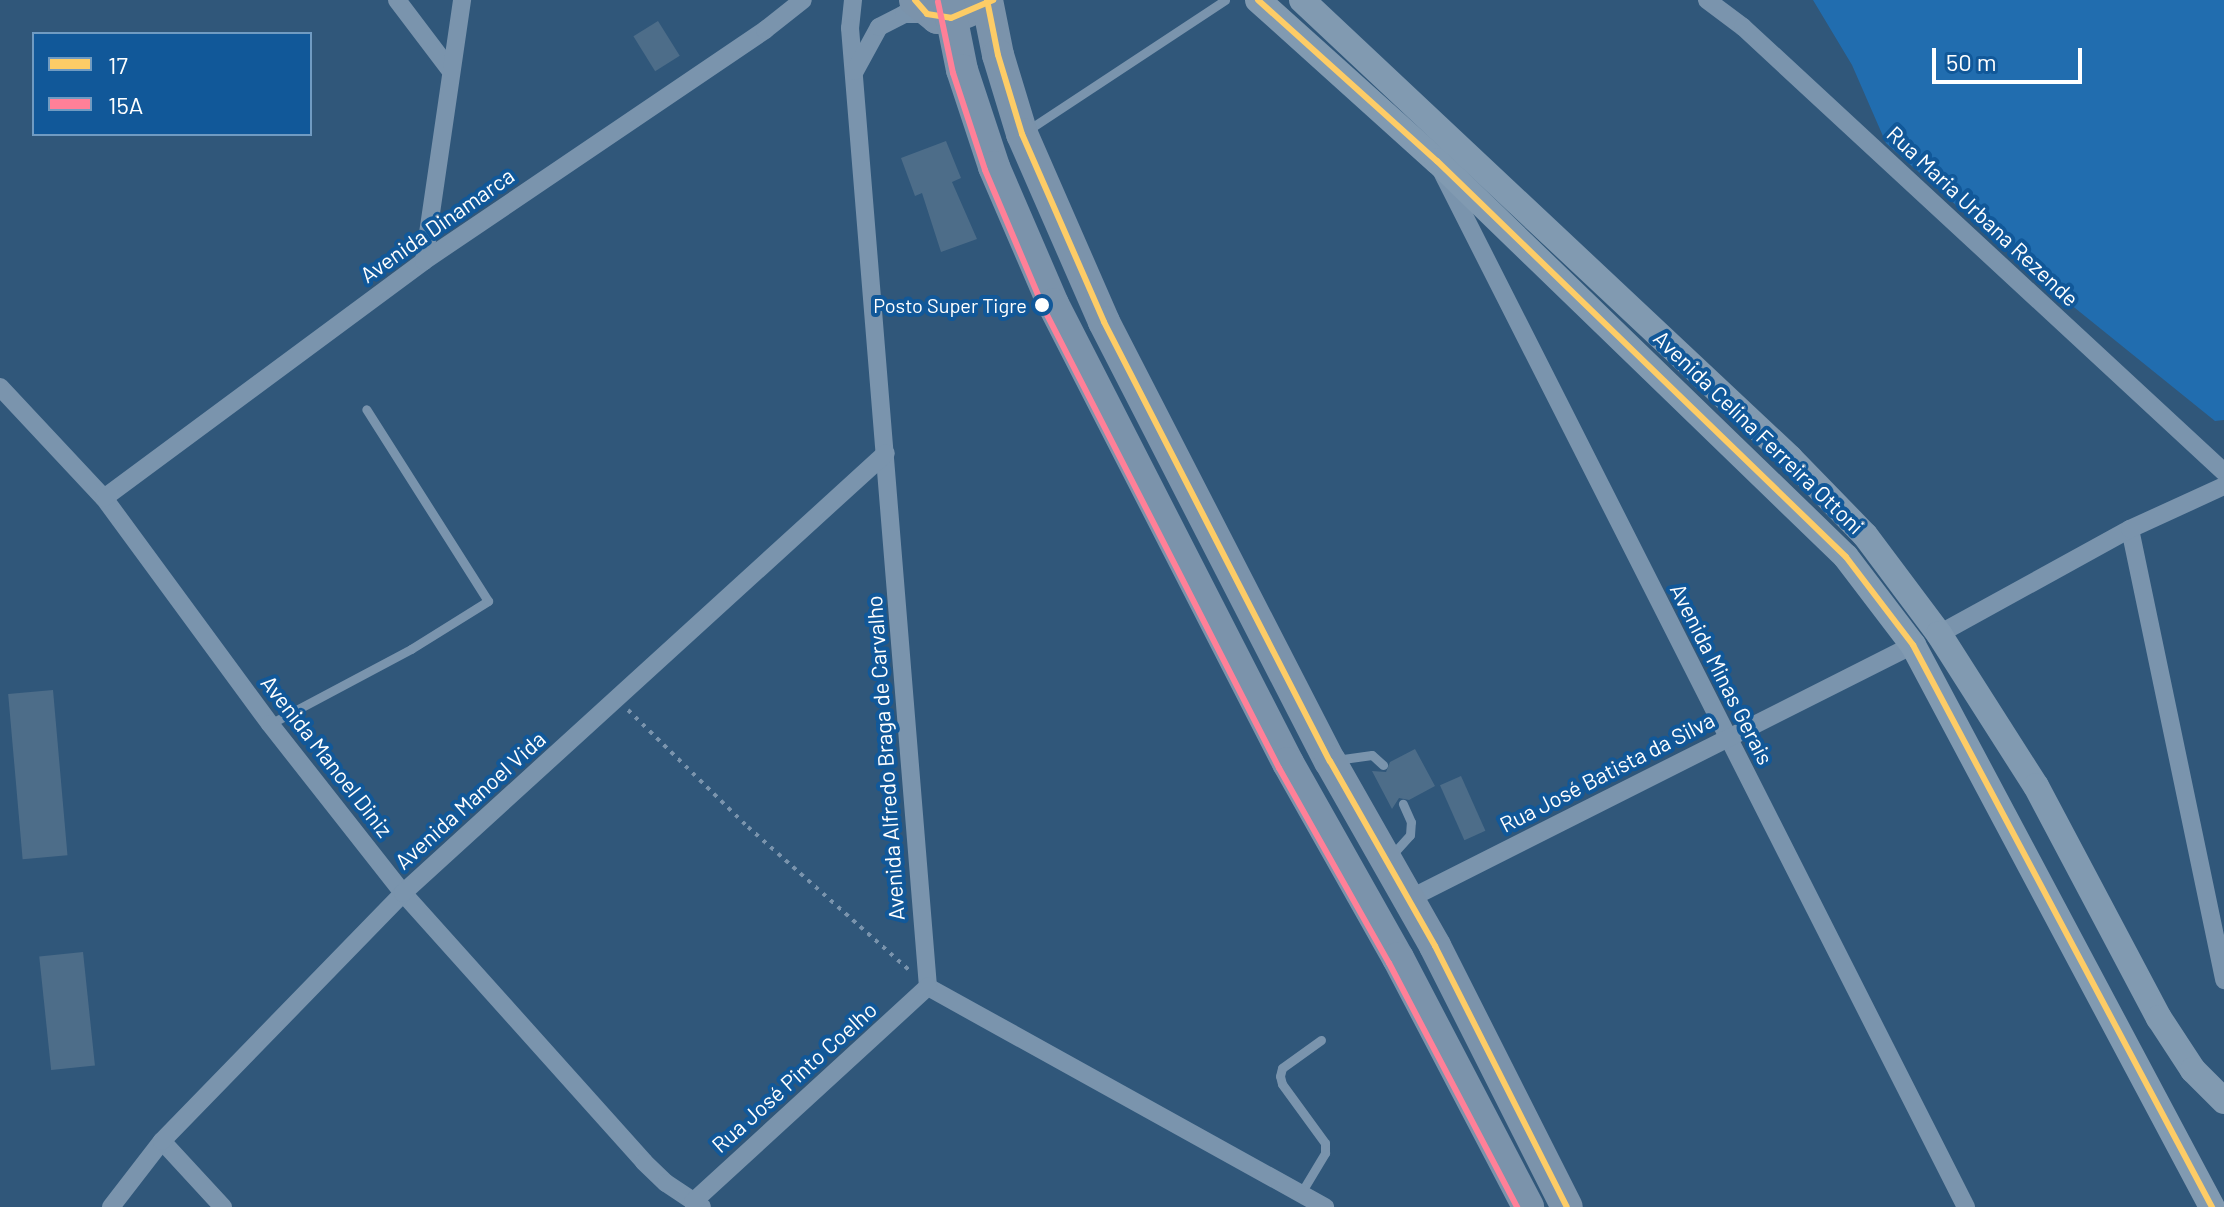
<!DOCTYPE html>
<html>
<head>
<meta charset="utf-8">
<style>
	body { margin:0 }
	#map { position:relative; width:2224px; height:1207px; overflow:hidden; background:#30577a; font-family:Barlow,sans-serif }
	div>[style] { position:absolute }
	.green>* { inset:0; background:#216daf }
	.building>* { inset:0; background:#4d6d89; transform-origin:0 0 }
	.path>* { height:4px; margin-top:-2px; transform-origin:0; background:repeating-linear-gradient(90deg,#7a94ad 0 4px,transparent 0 10px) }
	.lane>* { height:9px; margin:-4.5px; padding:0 4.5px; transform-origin:4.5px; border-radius:4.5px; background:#7a94ad }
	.street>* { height:18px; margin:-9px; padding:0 9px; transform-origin:9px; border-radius:9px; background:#7a94ad }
	.secondary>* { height:26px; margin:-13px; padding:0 13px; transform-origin:13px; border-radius:13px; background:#819ab1 }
	.highway>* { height:32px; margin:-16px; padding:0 16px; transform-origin:16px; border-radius:16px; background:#7b93ab }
	.bus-1>* { height:6px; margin:-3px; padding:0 3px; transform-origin:3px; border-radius:3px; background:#fdcc66 }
	.bus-2>* { height:6px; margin:-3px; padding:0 3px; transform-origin:3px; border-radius:3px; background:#ff8098 }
	.dots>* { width:22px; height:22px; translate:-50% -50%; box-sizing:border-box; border:4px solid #115899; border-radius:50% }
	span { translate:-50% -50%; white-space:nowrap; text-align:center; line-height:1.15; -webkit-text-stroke:8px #115899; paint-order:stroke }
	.bus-label { font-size:20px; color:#fff }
	.right { translate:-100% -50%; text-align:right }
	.street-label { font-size:22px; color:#fff }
	.legend { position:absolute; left:32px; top:32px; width:280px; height:104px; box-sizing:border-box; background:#115899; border:2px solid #709bc2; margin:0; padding:10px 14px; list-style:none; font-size:24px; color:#fff }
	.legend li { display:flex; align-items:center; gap:16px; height:40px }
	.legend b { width:40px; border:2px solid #709bc2 }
	.scale { position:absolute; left:1932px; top:48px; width:150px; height:36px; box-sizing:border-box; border:4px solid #fff; border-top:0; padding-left:10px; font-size:24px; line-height:28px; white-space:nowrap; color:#fff; -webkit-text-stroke:6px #115899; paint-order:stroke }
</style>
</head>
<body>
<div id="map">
	<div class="green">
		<i style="clip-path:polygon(1813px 0,2224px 0,2224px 420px,2215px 421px,2044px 283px,1886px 143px,1852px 65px)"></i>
	</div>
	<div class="building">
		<i style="left:658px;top:21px;width:41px;height:29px;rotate:58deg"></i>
		<i style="clip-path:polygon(946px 141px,961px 178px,952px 182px,977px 239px,941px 252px,922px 193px,915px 196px,901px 158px)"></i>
		<i style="left:53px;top:690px;width:166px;height:45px;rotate:85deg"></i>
		<i style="clip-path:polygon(1415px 749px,1435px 786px,1409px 800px,1399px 798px,1392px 809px,1372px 771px,1386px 772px,1390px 762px)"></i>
		<i style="left:1461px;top:776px;width:60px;height:23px;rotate:66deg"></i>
		<i style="left:83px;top:952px;width:114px;height:44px;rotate:84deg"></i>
	</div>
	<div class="path">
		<i style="left:628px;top:710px;width:168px;rotate:44.3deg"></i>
		<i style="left:748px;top:827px;width:215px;rotate:41.6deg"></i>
	</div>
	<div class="lane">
		<i style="left:1028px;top:130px;width:236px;rotate:-33.4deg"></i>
		<i style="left:270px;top:724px;width:160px;rotate:-28deg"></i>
		<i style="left:411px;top:649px;width:91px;rotate:-31.9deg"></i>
		<i style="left:488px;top:601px;width:227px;rotate:-122.4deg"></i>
		<i style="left:1336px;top:760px;width:36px;rotate:-8deg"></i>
		<i style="left:1372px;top:755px;width:15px;rotate:42deg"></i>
		<i style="left:1391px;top:856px;width:28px;rotate:-48deg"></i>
		<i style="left:1410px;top:835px;width:13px;rotate:-86deg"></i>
		<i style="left:1411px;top:822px;width:20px;rotate:-114deg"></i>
		<i style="left:1301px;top:1193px;width:47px;rotate:-59deg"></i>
		<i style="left:1325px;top:1153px;width:10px;rotate:-90deg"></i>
		<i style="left:1325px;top:1143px;width:73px;rotate:-126.1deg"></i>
		<i style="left:1282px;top:1084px;width:8px;rotate:-104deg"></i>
		<i style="left:1280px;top:1076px;width:8px;rotate:-76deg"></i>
		<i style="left:1282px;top:1068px;width:48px;rotate:-35.7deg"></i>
	</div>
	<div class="street">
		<i style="left:397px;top:0;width:88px;rotate:52.9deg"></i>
		<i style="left:853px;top:0;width:28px;rotate:96deg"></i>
		<i style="left:850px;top:28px;width:962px;rotate:85.35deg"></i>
		<i style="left:928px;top:987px;width:454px;rotate:29deg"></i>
		<i style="left:1707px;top:0;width:45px;rotate:36.9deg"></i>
		<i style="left:1743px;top:27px;width:655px;rotate:42.77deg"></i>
		<i style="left:855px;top:71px;width:50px;rotate:-61.4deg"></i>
		<i style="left:879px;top:27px;width:28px;rotate:-27deg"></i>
		<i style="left:904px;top:14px;width:23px"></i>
		<i style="left:1443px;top:174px;width:1158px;rotate:63.15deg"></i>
		<i style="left:424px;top:261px;width:264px;rotate:-81.7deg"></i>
		<i style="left:0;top:387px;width:152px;rotate:46.9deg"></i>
		<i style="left:104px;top:498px;width:280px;rotate:53.7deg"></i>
		<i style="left:270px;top:724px;width:215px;rotate:51.8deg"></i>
		<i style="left:403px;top:893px;width:361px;rotate:48.1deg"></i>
		<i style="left:644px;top:1162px;width:30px;rotate:44deg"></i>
		<i style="left:666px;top:1183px;width:43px;rotate:33.7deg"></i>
		<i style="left:104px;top:498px;width:398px;rotate:-36.5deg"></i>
		<i style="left:424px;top:261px;width:412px;rotate:-34.1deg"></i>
		<i style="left:765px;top:30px;width:48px;rotate:-38.3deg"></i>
		<i style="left:2130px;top:529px;width:461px;rotate:78.2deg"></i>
		<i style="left:1939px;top:634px;width:218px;rotate:-28.8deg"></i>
		<i style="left:2130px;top:529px;width:103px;rotate:-24.6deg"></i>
		<i style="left:1409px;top:899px;width:564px;rotate:-26.75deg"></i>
		<i style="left:162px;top:1141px;width:90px;rotate:47.3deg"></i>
		<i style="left:693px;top:1202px;width:319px;rotate:-42.5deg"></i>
		<i style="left:111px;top:1207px;width:83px;rotate:-52.3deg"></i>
		<i style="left:162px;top:1141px;width:346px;rotate:-45.8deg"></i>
		<i style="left:403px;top:893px;width:653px;rotate:-42.33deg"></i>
	</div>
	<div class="secondary">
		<i style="left:1258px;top:0;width:241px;rotate:42deg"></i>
		<i style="left:1437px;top:161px;width:569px;rotate:44.07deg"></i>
		<i style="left:1846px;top:557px;width:111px;rotate:52.7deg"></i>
		<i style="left:1913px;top:645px;width:637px;rotate:61.99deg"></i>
		<i style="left:1302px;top:0;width:669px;rotate:43.18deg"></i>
		<i style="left:1790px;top:458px;width:107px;rotate:45.8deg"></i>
		<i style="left:1865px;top:535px;width:124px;rotate:53.2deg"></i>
		<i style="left:1939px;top:634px;width:180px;rotate:57.5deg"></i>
		<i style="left:2036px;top:786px;width:263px;rotate:62.1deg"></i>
		<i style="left:2159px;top:1018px;width:62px;rotate:56.8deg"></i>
		<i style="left:2193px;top:1070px;width:44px;rotate:45deg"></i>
	</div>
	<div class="highway">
		<i style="left:915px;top:0;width:28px;rotate:39deg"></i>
		<i style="left:937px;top:18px;width:14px"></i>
		<i style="left:951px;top:18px;width:17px;rotate:-21deg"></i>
		<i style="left:948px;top:0;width:71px;rotate:78.7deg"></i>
		<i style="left:962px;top:70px;width:102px;rotate:71.7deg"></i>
		<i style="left:994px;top:167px;width:149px;rotate:66.7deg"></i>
		<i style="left:1053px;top:304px;width:516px;rotate:62.89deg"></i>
		<i style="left:1288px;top:763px;width:224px;rotate:60.6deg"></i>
		<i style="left:1398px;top:958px;width:281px;rotate:62.4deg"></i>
		<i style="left:987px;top:0;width:56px;rotate:78.7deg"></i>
		<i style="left:998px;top:55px;width:83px;rotate:73.1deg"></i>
		<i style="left:1022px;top:134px;width:205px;rotate:66.4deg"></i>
		<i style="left:1104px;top:322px;width:494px;rotate:62.8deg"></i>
		<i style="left:1330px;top:761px;width:213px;rotate:60.4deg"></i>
		<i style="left:1435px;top:946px;width:292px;rotate:63.2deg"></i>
	</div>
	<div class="bus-1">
		<i style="left:915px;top:0;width:18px;rotate:49deg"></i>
		<i style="left:927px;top:14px;width:24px;rotate:9deg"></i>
		<i style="left:951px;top:18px;width:46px;rotate:-23.2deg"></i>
		<i style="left:987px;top:0;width:56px;rotate:78.7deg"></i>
		<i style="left:998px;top:55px;width:83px;rotate:73.1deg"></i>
		<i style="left:1022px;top:134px;width:205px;rotate:66.4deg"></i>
		<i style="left:1104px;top:322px;width:494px;rotate:62.8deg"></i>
		<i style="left:1330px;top:761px;width:213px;rotate:60.4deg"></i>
		<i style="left:1435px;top:946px;width:292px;rotate:63.2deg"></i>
		<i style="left:1258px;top:0;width:241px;rotate:42deg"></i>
		<i style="left:1437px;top:161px;width:569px;rotate:44.07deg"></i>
		<i style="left:1846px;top:557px;width:111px;rotate:52.7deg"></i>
		<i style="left:1913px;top:645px;width:637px;rotate:61.99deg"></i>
	</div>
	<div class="bus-2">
		<i style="left:938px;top:2px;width:73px;rotate:78.1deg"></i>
		<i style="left:953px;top:73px;width:102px;rotate:71.7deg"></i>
		<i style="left:985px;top:170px;width:151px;rotate:67deg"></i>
		<i style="left:1044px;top:309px;width:516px;rotate:62.89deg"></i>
		<i style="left:1279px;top:768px;width:224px;rotate:60.6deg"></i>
		<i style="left:1389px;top:963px;width:276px;rotate:62.3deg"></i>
	</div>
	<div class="dots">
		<i style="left:1042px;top:305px;background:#fff"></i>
	</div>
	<div class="bus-label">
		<span class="right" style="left:1027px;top:305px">Posto Super Tigre</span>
	</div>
	<div class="street-label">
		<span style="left:1983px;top:216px;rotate:43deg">Rua Maria Urbana Rezende</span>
		<span style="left:437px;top:225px;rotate:-35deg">Avenida Dinamarca</span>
		<span style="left:1759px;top:432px;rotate:44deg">Avenida Celina Ferreira Ottoni</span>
		<span style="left:1722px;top:674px;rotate:63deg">Avenida Minas Gerais</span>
		<span style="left:327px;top:756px;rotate:52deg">Avenida Manoel Diniz</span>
		<span style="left:885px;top:758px;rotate:-94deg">Avenida Alfredo Braga de Carvalho</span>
		<span style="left:1607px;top:772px;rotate:-27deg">Rua José Batista da Silva</span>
		<span style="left:470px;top:800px;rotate:-42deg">Avenida Manoel Vida</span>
		<span style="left:794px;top:1077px;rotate:-42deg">Rua José Pinto Coelho</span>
	</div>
	<ul class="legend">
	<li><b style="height:10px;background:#fdcc66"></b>17</li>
	<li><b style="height:10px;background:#ff8098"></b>15A</li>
	</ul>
	<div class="scale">50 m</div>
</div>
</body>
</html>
